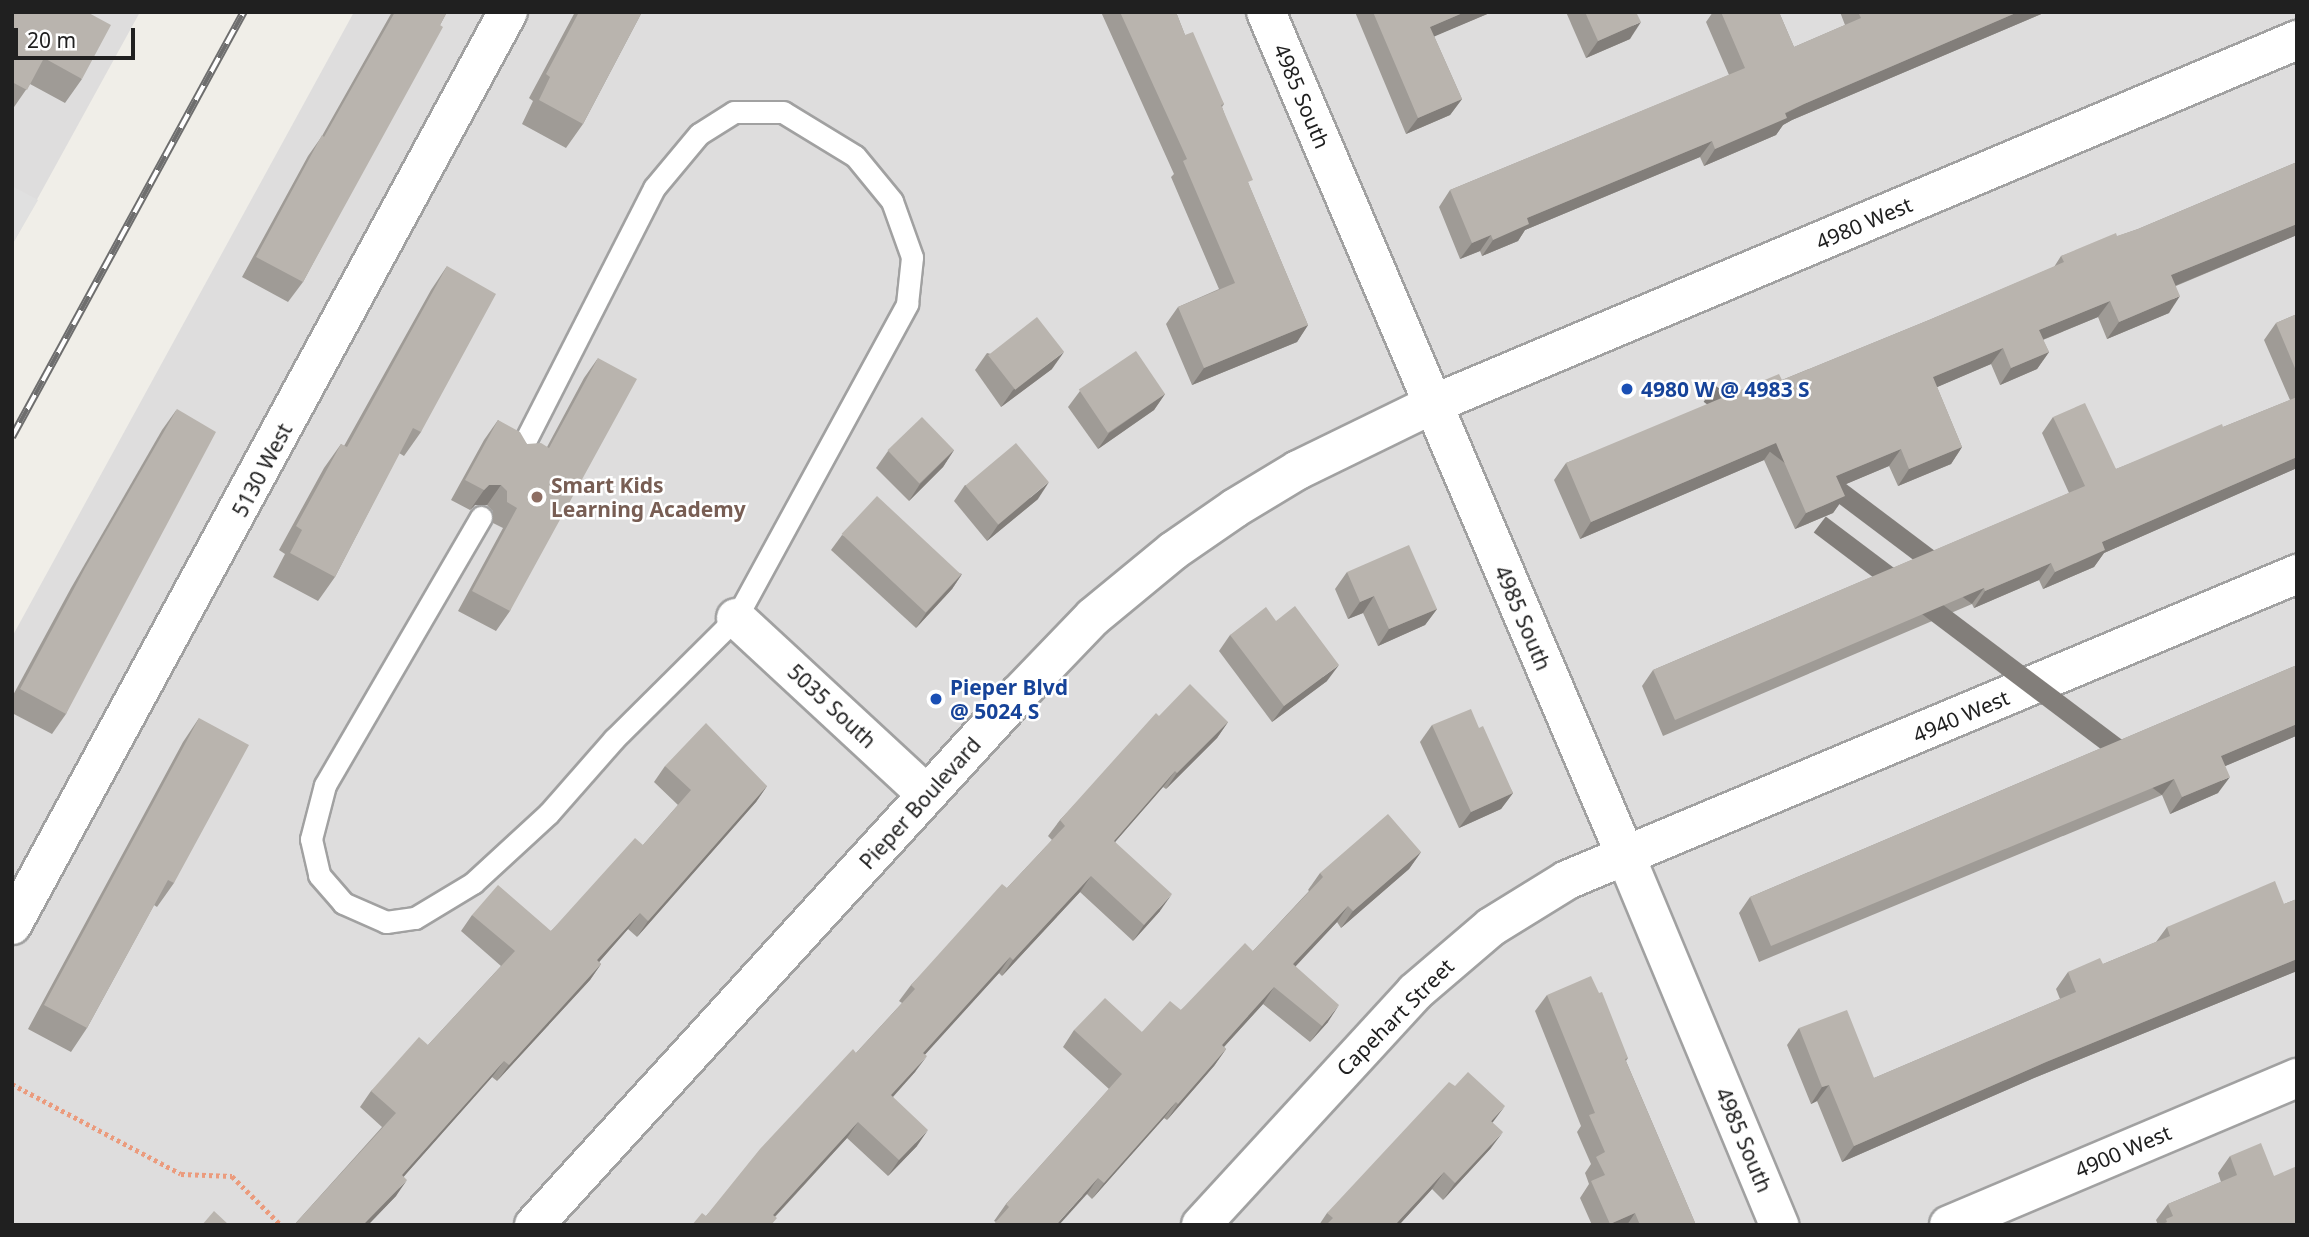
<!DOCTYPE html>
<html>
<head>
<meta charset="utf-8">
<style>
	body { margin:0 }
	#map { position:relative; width:2309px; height:1237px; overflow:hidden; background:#f0eee8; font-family:"Noto Sans",sans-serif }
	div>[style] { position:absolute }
	.residential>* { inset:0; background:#dedddd }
	.parking>* { inset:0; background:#e0e0e0 }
	.path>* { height:4.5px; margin-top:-2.25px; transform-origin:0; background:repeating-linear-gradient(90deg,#eb9b7d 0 3.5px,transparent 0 7px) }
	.roads { filter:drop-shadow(2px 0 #a1a1a1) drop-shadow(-2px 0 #a1a1a1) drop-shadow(0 2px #a1a1a1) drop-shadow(0 -2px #a1a1a1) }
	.service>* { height:21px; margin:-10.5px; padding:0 10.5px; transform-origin:10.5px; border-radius:10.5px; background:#fff }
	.minor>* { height:38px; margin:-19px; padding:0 19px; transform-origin:19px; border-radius:19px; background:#fff }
	.tertiary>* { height:38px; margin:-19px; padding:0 19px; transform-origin:19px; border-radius:19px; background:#fff }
	.rail>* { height:8px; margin-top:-4px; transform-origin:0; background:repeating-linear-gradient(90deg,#fff 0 16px,#6e6e6e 0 32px); box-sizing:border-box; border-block:2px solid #6e6e6e }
	.wall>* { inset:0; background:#9f9b96 }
	.shaded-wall>* { inset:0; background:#827e7a; transform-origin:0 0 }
	.building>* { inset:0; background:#b9b4ae; transform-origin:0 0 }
	.dots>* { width:19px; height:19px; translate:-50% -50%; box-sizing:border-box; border:4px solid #fff; border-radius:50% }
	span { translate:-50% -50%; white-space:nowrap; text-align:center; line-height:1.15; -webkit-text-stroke:5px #fff; paint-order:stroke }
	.street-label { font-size:21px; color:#202020 }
	.transit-label { font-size:21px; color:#164399; font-weight:700 }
	.left { translate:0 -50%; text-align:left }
	.education-label { font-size:21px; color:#785e54; font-weight:700 }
	.frame { position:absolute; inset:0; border:14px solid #202020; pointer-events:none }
	.scale { position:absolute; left:14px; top:28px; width:121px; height:32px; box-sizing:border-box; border:4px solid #202020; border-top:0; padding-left:9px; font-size:21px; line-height:24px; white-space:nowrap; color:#202020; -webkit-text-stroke:5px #fff; paint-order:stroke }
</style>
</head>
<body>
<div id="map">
	<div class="residential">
		<i style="clip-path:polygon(12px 12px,140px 12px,12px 245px)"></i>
		<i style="clip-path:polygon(354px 12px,2297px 12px,2297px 1225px,12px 1225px,12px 637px)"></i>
	</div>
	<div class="parking">
		<i style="clip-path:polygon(12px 186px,38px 200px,12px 245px)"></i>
	</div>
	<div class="path">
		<i style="left:12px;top:1084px;width:191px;rotate:28deg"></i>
		<i style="left:181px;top:1174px;width:51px;rotate:2.2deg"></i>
		<i style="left:232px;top:1176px;width:69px;rotate:45deg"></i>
	</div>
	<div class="roads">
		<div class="service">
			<i style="left:481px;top:517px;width:310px;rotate:120.2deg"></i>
			<i style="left:325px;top:785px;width:56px;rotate:104.5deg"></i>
			<i style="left:311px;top:839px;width:37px;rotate:77deg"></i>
			<i style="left:319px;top:875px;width:37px;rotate:49deg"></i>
			<i style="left:343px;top:903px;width:47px;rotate:23.8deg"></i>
			<i style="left:386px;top:922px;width:29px;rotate:-8deg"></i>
			<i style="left:415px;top:918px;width:68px;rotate:-31.1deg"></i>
			<i style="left:473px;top:883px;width:103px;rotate:-42.6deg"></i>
			<i style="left:549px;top:813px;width:98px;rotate:-48.7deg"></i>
			<i style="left:614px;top:739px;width:172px;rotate:-44.8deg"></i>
			<i style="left:736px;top:618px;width:358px;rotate:-61.4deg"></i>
			<i style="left:907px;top:304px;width:47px;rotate:-83.9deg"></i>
			<i style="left:912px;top:257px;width:59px;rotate:-109.7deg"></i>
			<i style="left:892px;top:201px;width:58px;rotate:-129.4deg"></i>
			<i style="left:855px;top:156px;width:84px;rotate:-148.6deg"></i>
			<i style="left:783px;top:112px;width:49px;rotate:180deg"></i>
			<i style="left:734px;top:112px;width:41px;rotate:147.8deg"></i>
			<i style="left:699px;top:134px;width:70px;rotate:129.8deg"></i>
			<i style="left:654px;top:188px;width:297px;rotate:117deg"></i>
		</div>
		<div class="minor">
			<i style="left:1266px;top:12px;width:918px;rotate:66.92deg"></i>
			<i style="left:1626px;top:857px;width:399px;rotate:67.4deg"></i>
			<i style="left:736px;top:618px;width:260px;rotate:42.8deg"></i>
			<i style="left:12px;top:925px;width:1039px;rotate:-61.49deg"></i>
			<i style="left:1201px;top:1225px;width:316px;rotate:-47.4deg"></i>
			<i style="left:1415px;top:992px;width:100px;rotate:-40.5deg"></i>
			<i style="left:1491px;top:927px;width:89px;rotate:-31.7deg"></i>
			<i style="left:1567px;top:880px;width:792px;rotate:-22.74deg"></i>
			<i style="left:1949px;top:1225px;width:378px;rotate:-22.9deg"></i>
		</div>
		<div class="tertiary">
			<i style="left:534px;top:1225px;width:718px;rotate:-47.6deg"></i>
			<i style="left:1018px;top:695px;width:108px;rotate:-46.1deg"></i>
			<i style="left:1093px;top:617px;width:104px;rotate:-39.5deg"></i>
			<i style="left:1173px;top:551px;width:75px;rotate:-34.7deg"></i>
			<i style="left:1235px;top:508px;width:74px;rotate:-31.1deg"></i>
			<i style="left:1298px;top:470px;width:148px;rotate:-26deg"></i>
			<i style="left:1431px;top:405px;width:940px;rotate:-22.85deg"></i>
		</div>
	</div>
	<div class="rail">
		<i style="left:12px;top:437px;width:484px;rotate:-61.4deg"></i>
	</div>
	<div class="wall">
		<i style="clip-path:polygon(12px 12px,82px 79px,65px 103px,30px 84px,12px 110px)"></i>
		<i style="clip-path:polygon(392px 12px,447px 12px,303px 282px,288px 302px,242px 277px,308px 156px,322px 136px)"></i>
		<i style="clip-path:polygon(575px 12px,642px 12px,583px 124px,566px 148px,522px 124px,533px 101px,529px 98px)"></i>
		<i style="clip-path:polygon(1101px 12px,1176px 12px,1185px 35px,1224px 104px,1222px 107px,1249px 185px,1308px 325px,1297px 342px,1192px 385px,1166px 324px,1178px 307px,1219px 289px,1171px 177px,1174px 174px)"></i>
		<i style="clip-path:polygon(1355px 12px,1492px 12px,1434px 36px,1462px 99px,1450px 115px,1406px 134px)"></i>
		<i style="clip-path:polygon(1566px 12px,1636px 12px,1630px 39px,1586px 58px)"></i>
		<i style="clip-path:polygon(1713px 12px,1779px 12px,1794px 47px,1845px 25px,1840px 12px,2046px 12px,1792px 120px,1783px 125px,1776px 135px,1704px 166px,1700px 157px,1525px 230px,1518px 241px,1482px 256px,1480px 251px,1460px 259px,1439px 207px,1450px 190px,1729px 75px,1706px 22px)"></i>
		<i style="clip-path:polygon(2297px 162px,2297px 235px,2176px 286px,2169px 313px,2107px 339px,2098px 317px,2043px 340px,2049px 352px,2037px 369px,2000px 385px,1991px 364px,1937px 387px,1962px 447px,1951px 464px,1898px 486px,1889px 466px,1841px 486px,1845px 496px,1833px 513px,1795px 529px,1764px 460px,1580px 539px,1554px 480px,1566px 463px,1782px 380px,1929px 320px,2054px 267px,2061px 256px,2138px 229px)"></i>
		<i style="clip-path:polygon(447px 266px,421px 432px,404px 456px,399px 453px,335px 577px,318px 601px,273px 577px,285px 554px,279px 550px,324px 468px,341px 444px,344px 446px,431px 290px)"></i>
		<i style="clip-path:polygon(2297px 314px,2297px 468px,2104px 553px,2094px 567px,2043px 589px,2039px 580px,1974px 608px,1972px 604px,1663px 736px,1642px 686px,1653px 670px,2069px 493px,2042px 433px,2053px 417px,2116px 469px,2223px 427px,2290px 400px,2264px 340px,2276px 323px)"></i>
		<i style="clip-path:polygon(987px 353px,1052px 369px,1001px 407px,975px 370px)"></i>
		<i style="clip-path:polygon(598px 358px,510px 611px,496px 631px,458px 611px,503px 528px,493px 523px,493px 511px,487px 505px,475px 505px,470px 510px,451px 500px,484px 440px,498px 420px,527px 444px,547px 447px,584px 378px)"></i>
		<i style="clip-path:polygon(1080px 391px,1165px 394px,1154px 410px,1098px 449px,1068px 407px)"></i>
		<i style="clip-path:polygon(177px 409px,66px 714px,52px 734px,12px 713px,12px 697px,71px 588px,162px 430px)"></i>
		<i style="clip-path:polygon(954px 450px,943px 467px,909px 501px,876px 468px,888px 451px)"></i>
		<i style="clip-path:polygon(965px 485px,1038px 499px,987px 541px,954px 501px)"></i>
		<i style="clip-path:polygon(842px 535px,962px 574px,952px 589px,916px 628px,831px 550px)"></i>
		<i style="clip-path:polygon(1347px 572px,1437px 609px,1425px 625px,1378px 646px,1363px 613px,1348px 619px,1335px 589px)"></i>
		<i style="clip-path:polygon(1276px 621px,1327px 681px,1272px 722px,1219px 651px,1230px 635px)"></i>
		<i style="clip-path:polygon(2297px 665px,2297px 737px,2296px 736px,2225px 766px,2218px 793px,2170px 814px,2162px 795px,1759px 962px,1739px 913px,1750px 897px)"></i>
		<i style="clip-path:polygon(1159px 716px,1228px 722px,1217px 738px,1166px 789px,1163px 787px,1115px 842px,1160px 911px,1133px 941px,1080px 892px,1002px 976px,999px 973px,925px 1054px,915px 1072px,893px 1097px,917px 1146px,888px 1176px,847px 1138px,775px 1217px,706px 1216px,902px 1003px,899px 1001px,911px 985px,1007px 888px,1052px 840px,1048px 836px,1060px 820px)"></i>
		<i style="clip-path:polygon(199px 718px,174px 883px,157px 907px,154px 905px,87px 1028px,71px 1052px,28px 1029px,183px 742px)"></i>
		<i style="clip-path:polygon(1432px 725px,1479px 728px,1513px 793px,1501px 809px,1459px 828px,1420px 742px)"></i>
		<i style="clip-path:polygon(665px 766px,767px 786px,756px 802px,637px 937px,628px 929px,599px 962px,601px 964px,590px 980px,497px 1081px,492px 1077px,404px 1176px,396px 1196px,368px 1225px,294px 1225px,382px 1127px,360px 1107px,371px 1091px,428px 1045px,501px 966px,461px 931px,472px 915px,551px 931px,643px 845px,678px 805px,654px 782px)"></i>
		<i style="clip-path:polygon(1421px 852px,1409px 869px,1341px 928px,1337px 922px,1295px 966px,1328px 1022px,1310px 1042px,1263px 1004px,1224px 1047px,1226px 1049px,1214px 1066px,1167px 1120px,1164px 1118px,1092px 1199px,1087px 1194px,996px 1222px,994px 1221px,1006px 1204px,1109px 1089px,1063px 1047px,1074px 1030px,1142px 1032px,1181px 1010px,1253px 951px,1309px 891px,1308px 890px,1320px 873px)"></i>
		<i style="clip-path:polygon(2297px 899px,2297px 971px,2034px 1078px,1842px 1162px,1817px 1101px,1811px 1104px,1787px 1045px,1799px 1028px,1874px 1078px,2060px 999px,2056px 989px,2068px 972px,2103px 964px,2156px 942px,2167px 927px,2284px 904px)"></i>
		<i style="clip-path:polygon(1547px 995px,1628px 1058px,1626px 1061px,1696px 1225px,1592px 1225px,1580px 1198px,1589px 1184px,1585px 1173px,1591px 1164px,1577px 1132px,1581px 1126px,1535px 1011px)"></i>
		<i style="clip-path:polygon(1493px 1123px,1491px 1148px,1443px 1200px,1432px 1189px,1399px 1225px,1319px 1225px,1327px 1213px)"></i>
		<i style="clip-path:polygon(2230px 1156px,2274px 1176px,2297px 1225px,2158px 1225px,2156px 1220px,2168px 1204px,2221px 1182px,2218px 1173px)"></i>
	</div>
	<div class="shaded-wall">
		<i style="clip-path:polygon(1465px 12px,1492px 12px,1419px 43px,1430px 27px)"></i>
		<i style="clip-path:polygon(2018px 12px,2046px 12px,1792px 120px,1783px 125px,1776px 135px,1704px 166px,1715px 149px,1804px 104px)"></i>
		<i style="clip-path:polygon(1641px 22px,1630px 39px,1586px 58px,1598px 41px)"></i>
		<i style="clip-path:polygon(1462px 99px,1450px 115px,1406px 134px,1418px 118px)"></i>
		<i style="clip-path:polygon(1712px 141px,1700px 157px,1525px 230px,1518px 241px,1482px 256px,1493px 240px,1527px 218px)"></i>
		<i style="clip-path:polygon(2297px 224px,2297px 235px,2160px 292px,2171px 275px)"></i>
		<i style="clip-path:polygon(1491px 235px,1480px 251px,1460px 259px,1472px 243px)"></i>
		<i style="clip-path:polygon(2180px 296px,2169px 313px,2107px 339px,2119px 322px)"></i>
		<i style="clip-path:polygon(2110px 301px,2098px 317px,2027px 346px,2039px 330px)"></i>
		<i style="clip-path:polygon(1308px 325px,1297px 342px,1192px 385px,1204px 368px)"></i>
		<i style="clip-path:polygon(2003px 348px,1991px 364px,1921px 394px,1933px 377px)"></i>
		<i style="clip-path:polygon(1064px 352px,1052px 369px,1001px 407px,1013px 390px)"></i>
		<i style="clip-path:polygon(2049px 352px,2037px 369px,2000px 385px,2011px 368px)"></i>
		<i style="clip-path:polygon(1165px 394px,1154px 410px,1098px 449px,1109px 433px)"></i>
		<i style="clip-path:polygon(1776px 443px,1764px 460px,1580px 539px,1591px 522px)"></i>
		<i style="clip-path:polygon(1962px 447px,1951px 464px,1898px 486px,1909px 469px)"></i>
		<i style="clip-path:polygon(1901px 449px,1889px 466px,1825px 493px,1836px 476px)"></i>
		<i style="clip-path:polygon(954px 450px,943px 467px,909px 501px,920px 484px)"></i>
		<i style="clip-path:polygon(2297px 457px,2297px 468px,2104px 553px,2094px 567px,2043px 589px,2055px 572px,2102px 542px)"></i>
		<i style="clip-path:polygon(1049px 482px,1038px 499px,987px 541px,998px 525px)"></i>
		<i style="clip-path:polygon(489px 485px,501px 485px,487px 505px,475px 505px,470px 510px,484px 490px)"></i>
		<i style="clip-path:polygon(1845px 496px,1833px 513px,1795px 529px,1806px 513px)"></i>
		<i style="clip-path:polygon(2051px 563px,2039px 580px,1974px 608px,1985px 591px)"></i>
		<i style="clip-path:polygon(962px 574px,952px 589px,916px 628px,926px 613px)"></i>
		<i style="left:1984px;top:588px;width:20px;height:336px;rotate:127deg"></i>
		<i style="clip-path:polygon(1374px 596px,1363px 613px,1348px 619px,1360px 602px)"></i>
		<i style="clip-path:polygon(1437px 609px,1425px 625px,1378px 646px,1389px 629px)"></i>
		<i style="clip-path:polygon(1339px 665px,1327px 681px,1272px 722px,1284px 706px)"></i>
		<i style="clip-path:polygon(1228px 722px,1217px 738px,1166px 789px,1177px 773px)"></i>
		<i style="clip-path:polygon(2297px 724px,2296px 736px,2209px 773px,2221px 756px)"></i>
		<i style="clip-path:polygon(1175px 771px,1163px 787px,1102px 857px,1114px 841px)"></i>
		<i style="clip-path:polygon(2230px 777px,2218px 793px,2170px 814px,2182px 797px)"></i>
		<i style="left:2174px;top:779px;width:20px;height:436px;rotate:127deg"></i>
		<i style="clip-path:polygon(767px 786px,756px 802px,637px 937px,648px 921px)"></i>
		<i style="clip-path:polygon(1513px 793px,1501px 809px,1459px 828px,1471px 812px)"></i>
		<i style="clip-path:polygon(1421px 852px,1409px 869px,1341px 928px,1353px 911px)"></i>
		<i style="clip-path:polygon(1091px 876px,1080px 892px,1002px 976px,1013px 960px)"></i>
		<i style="clip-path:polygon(1172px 894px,1160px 911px,1133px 941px,1144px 925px)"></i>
		<i style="clip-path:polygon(1348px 906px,1337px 922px,1282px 981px,1293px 964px)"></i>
		<i style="clip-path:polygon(640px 913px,628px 929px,586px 977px,597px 960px)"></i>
		<i style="clip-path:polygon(1010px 957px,999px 973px,912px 1069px,923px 1053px)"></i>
		<i style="clip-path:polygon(2297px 959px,2297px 971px,2034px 1078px,1842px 1162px,1854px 1146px,2046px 1062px)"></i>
		<i style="clip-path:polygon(601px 964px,590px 980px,497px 1081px,509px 1065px)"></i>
		<i style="clip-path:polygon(1274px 987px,1263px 1004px,1210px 1062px,1222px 1045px)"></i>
		<i style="clip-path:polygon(1339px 1005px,1328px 1022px,1310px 1042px,1322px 1026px)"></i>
		<i style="clip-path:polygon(1226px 1049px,1214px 1066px,1167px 1120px,1178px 1104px)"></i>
		<i style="clip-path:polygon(927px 1056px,915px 1072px,880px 1111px,891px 1095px)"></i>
		<i style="clip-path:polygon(504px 1061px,492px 1077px,391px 1191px,402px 1175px)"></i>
		<i style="clip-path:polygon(1829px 1085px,1817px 1101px,1811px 1104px,1822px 1087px)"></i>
		<i style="clip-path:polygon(1176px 1102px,1164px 1118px,1092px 1199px,1104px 1183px)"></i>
		<i style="clip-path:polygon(1505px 1106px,1493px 1122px,1479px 1138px,1491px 1121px)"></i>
		<i style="clip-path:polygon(858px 1122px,847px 1138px,767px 1225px,773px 1215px)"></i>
		<i style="clip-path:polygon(928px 1130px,917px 1146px,888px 1176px,899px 1160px)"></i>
		<i style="clip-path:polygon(1503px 1132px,1491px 1148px,1443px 1200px,1455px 1183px)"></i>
		<i style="clip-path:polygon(1444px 1172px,1432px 1189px,1399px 1225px,1395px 1225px)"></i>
		<i style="clip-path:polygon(1098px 1178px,1087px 1194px,1059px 1225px,1056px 1225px)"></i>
		<i style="clip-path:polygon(407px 1180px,396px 1196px,368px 1225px,363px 1225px)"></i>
		<i style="clip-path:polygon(1635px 1213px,1627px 1225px,1610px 1225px,1610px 1224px)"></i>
	</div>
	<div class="building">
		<i style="clip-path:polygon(12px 12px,87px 12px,111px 25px,82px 79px,44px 58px,27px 90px,12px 82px)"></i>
		<i style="clip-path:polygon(395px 12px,447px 12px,440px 25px,443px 27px,303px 282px,256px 257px,322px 135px,324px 137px)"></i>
		<i style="clip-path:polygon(579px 12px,642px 12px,583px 124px,539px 100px,550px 77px,546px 74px)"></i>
		<i style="clip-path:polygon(1120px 12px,1176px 12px,1185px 35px,1193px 32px,1224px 104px,1221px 105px,1253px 180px,1248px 182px,1308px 325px,1204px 368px,1178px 307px,1235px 283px,1183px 161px,1187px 159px)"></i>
		<i style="clip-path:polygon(1373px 12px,1465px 12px,1430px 27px,1462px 99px,1418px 118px)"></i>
		<i style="clip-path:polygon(1585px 12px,1636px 12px,1641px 22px,1598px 41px)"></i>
		<i style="clip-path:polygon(1721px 12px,1779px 12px,1794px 47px,1861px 18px,1858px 12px,2018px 12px,1804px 104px,1785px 113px,1787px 118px,1715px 149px,1712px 141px,1527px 218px,1529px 224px,1493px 240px,1491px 235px,1472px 243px,1450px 190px,1745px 68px)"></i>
		<i style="clip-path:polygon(2297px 162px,2297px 224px,2171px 275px,2180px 296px,2119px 322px,2110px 301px,2039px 330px,2049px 352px,2011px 368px,2003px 348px,1933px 377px,1962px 447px,1909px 469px,1901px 449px,1836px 476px,1845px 496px,1806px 513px,1776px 443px,1591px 522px,1566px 463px,1779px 374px,1782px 380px,1929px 320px,2064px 262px,2061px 256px,2116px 233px,2117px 236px,2138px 229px)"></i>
		<i style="clip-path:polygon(447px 266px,496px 294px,421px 432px,413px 428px,335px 577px,290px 553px,302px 530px,296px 526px,341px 444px,347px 447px)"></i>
		<i style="clip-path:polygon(2297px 314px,2297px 373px,2276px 323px)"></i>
		<i style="left:1037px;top:317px;width:44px;height:62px;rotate:52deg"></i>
		<i style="left:1136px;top:351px;width:52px;height:69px;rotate:56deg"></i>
		<i style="clip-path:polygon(598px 358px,637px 379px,510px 611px,472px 591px,517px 508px,507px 502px,507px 491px,501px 485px,489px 485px,484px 490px,465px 480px,498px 420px,520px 432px,527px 444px,541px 443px,549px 448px)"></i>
		<i style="clip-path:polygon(2297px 397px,2297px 457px,2102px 542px,2105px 550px,2055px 572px,2051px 563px,1985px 591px,1984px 588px,1675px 720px,1653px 670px,2085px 486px,2053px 417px,2085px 403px,2116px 469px,2222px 424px,2223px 427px)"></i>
		<i style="clip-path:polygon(177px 409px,216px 432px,66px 714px,20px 689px,85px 568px)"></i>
		<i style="left:922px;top:417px;width:46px;height:48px;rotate:46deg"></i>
		<i style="left:1016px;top:443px;width:51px;height:66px;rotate:50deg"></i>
		<i style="left:877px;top:496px;width:115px;height:52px;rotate:43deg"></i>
		<i style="clip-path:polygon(1409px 545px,1437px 609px,1389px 629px,1374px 596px,1360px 602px,1347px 572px)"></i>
		<i style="clip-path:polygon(1295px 606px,1339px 665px,1284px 706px,1230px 635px,1266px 607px,1276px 621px)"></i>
		<i style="clip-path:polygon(2297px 665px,2297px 724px,2221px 756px,2230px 777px,2182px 797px,2174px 779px,1771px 946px,1750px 897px)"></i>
		<i style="clip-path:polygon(1190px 684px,1228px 722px,1177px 773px,1175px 771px,1114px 841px,1172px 894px,1144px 925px,1091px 876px,1013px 960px,1010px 957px,923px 1053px,927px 1056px,891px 1095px,928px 1130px,899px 1160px,858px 1122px,773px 1215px,777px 1218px,771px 1225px,692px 1225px,702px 1213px,706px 1216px,760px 1149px,853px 1049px,856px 1053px,915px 989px,911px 985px,1002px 884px,1007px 888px,1065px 826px,1060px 820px,1156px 713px,1159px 716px)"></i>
		<i style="clip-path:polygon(1471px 709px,1479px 728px,1483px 726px,1513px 793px,1471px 812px,1432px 725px)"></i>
		<i style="clip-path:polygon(199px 718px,249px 745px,174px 883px,168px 880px,87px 1028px,44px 1005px)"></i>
		<i style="clip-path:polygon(706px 723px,767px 786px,648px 921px,640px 913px,597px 960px,601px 964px,509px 1065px,504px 1061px,402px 1175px,407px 1180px,363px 1225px,294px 1225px,396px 1113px,371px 1091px,419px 1037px,428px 1045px,515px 951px,472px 915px,498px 885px,551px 931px,635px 838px,643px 845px,691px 790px,665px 766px)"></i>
		<i style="clip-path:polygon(1388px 814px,1421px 852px,1353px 911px,1348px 906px,1293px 964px,1339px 1005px,1322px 1026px,1274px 987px,1222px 1045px,1226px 1049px,1178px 1104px,1176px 1102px,1104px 1183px,1098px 1178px,1056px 1225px,993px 1225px,1009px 1207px,1006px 1204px,1122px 1074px,1074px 1030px,1105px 998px,1142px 1032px,1170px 1001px,1181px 1010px,1245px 943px,1253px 951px,1323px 877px,1320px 873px)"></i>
		<i style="clip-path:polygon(2275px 881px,2284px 904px,2297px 899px,2297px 959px,2046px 1062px,1854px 1146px,1829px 1085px,1822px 1087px,1799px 1028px,1847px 1010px,1874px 1078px,2076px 992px,2068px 972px,2100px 958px,2103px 964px,2170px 936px,2167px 927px)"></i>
		<i style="clip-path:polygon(1591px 976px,1599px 993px,1602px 992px,1628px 1058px,1625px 1059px,1696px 1225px,1640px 1225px,1635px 1213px,1610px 1224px,1591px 1181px,1605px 1175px,1596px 1157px,1605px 1152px,1589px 1115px,1595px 1113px,1547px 995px)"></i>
		<i style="clip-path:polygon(1468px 1072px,1505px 1106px,1491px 1121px,1503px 1132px,1455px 1183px,1444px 1172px,1395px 1225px,1326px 1225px,1333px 1218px,1327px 1213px,1449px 1082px,1455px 1086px)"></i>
		<i style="clip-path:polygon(2261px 1143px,2274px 1176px,2297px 1166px,2297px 1225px,2161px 1225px,2167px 1222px,2166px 1219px,2173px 1216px,2168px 1204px,2237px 1175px,2230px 1156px)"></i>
		<i style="clip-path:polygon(214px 1211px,229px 1225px,202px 1225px)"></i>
	</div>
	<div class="dots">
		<i style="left:1627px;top:389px;background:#1a4fb4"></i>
		<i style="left:537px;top:497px;background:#8d6e63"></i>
		<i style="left:936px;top:699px;background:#1a4fb4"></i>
	</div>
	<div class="street-label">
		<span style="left:1302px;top:96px;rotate:67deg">4985 South</span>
		<span style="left:1864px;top:223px;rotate:-23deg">4980 West</span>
		<span style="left:262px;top:470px;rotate:-62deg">5130 West</span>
		<span style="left:1523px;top:618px;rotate:67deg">4985 South</span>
		<span style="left:832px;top:706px;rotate:43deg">5035 South</span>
		<span style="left:1961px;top:716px;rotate:-23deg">4940 West</span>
		<span style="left:920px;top:803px;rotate:-48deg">Pieper Boulevard</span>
		<span style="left:1395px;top:1017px;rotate:-45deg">Capehart Street</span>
		<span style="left:1744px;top:1140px;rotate:67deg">4985 South</span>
		<span style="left:2123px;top:1151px;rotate:-23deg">4900 West</span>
	</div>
	<div class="transit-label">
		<span class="left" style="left:1641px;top:389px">4980 W @ 4983 S</span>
		<span class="left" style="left:950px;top:699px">Pieper Blvd<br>@ 5024 S</span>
	</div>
	<div class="education-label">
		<span class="left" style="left:551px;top:497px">Smart Kids<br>Learning Academy</span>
	</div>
	<div class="frame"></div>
	<div class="scale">20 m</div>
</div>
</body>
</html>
